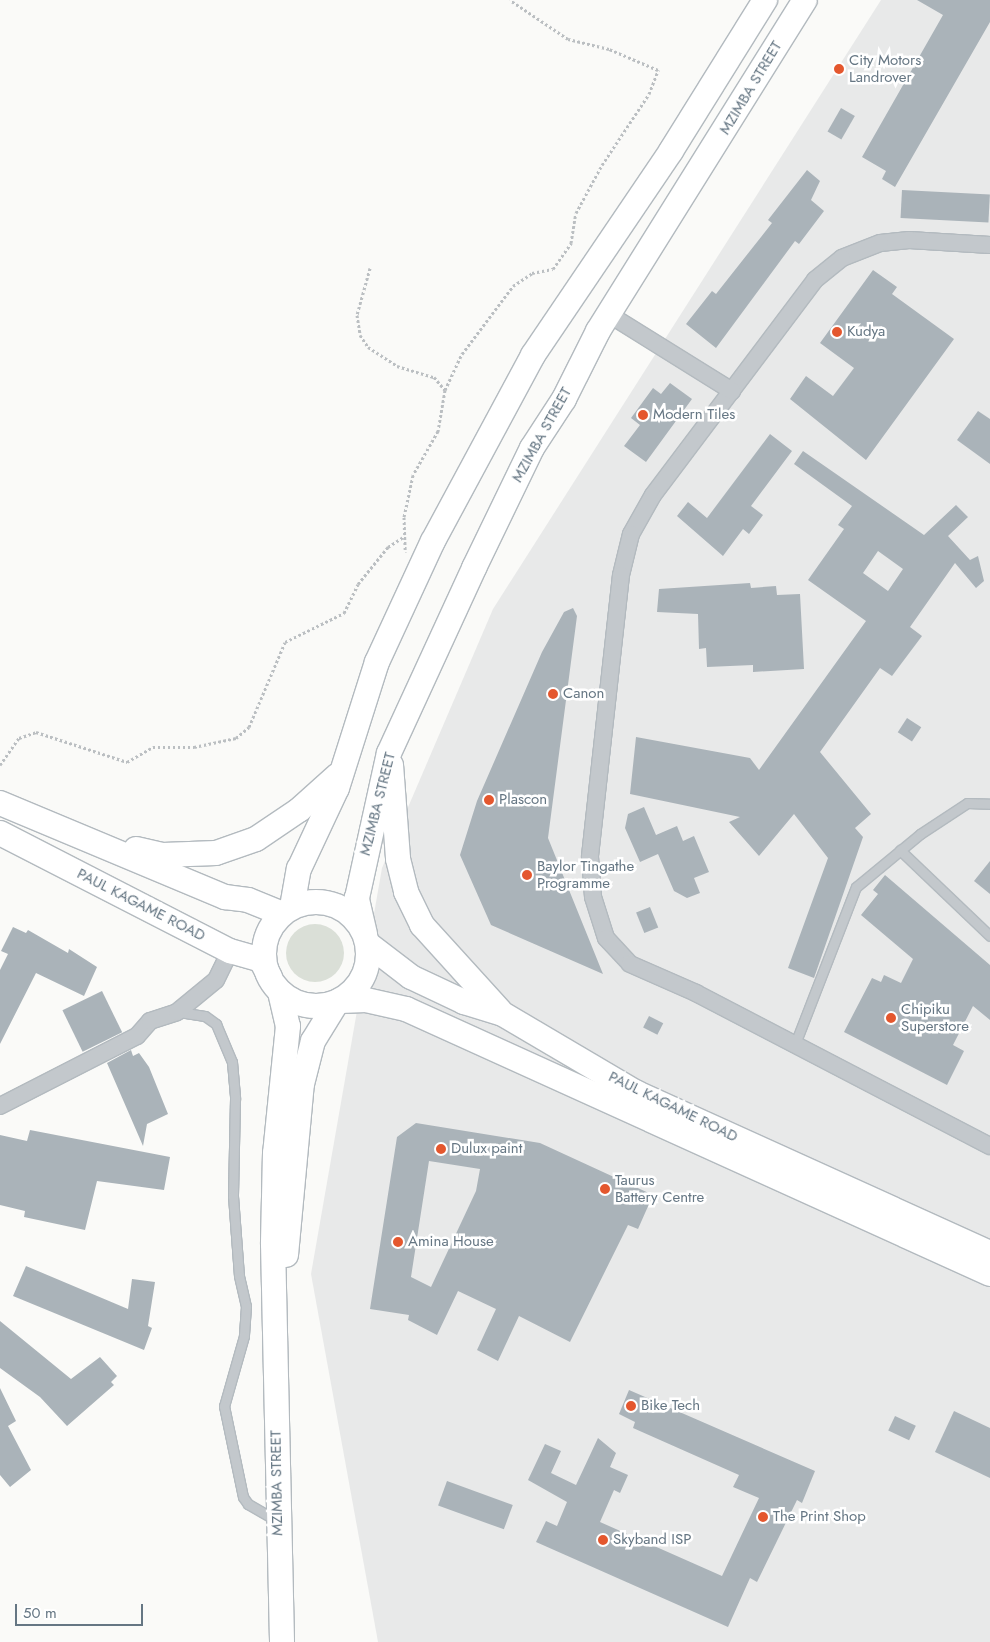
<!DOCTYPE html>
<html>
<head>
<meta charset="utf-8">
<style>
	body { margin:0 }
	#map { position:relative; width:990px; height:1642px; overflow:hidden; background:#fafaf8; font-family:Jost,sans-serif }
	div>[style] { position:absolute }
	.built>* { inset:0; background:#e8e9e9 }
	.green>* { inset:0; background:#dadfd7 }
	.round { border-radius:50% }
	.building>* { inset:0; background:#aab3b9; transform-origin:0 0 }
	.path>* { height:3px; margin-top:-1.5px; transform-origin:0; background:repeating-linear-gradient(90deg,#bbbfc2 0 2.5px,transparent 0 5px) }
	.roads { filter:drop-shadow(1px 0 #b3babf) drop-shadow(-1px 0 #b3babf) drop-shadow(0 1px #b3babf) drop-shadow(0 -1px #b3babf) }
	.lane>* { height:9px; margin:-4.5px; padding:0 4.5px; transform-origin:4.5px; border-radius:4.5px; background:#c3c8cc }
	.street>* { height:16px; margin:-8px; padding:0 8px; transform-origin:8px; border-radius:8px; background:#c3c8cc }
	.secondary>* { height:24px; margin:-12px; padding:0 12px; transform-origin:12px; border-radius:12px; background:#fff }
	.secondary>.ring { margin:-12px; padding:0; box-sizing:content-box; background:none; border:24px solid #fff; border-radius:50% }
	.dots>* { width:14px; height:14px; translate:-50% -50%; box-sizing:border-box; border:2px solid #fff; border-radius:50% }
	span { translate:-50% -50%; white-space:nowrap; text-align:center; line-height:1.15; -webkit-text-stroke:5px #fff; paint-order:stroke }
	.poi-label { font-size:15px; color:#657683 }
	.left { translate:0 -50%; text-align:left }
	.street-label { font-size:15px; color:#657683 }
	.scale { position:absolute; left:15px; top:1604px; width:128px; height:22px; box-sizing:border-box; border:2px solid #657683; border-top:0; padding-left:6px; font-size:15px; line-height:18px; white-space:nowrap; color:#657683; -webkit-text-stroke:4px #fff; paint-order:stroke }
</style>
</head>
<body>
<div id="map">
	<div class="built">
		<i style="clip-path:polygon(881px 0,990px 0,990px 1642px,378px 1642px,311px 1274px,382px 868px,493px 609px)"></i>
	</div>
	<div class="green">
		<i class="round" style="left:286px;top:924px;width:58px;height:58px"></i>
	</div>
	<div class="building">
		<i style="clip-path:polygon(917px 0,990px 0,990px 22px,895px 187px,882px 179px,886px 171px,862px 157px,943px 15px)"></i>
		<i style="left:841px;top:108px;width:16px;height:27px;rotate:30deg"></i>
		<i style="clip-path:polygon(807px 170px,820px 181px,811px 200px,824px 211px,799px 244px,795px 241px,716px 348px,686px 324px,712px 291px,716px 294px,772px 223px,768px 220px)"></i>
		<i style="left:902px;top:190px;width:88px;height:28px;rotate:3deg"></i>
		<i style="clip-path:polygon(873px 270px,897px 287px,892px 294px,954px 339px,866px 460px,790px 399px,806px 376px,833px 396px,854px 368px,820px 343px)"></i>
		<i style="clip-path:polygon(670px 383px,692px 399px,646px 462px,624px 446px,640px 425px,631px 418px,653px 388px,661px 394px)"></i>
		<i style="clip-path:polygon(978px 411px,990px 419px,990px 464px,957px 440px)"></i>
		<i style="clip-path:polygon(770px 434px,792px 451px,751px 506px,763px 515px,749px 534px,743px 529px,723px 556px,677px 516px,688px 502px,707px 518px)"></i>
		<i style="clip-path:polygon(evenodd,803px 451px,924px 535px,956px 505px,968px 517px,948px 536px,970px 560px,978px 556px,984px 581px,976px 588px,955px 563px,910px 627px,922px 636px,892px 676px,880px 668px,820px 752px,871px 814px,855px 828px,863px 837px,814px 978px,788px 968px,828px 858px,794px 814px,759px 856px,729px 822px,740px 817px,630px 794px,636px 737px,750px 758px,759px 770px,866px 621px,808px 580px,844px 529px,838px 525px,852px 506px,794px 464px,803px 451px,878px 551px,903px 569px,888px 591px,863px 573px,878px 551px)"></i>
		<i style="clip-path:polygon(750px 583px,751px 588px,776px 586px,777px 595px,800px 594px,804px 669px,753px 672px,753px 665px,707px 667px,706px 648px,699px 649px,698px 614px,657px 612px,659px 589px)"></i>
		<i style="clip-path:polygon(573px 608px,577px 616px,548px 838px,603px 974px,491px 925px,460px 855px,477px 801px,542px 652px,564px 612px)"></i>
		<i style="left:907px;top:718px;width:17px;height:17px;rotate:33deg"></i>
		<i style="clip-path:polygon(644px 807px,656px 835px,677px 826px,683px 841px,694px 836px,709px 872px,694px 878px,700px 893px,687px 898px,674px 891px,658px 854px,640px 862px,625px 828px,628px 814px)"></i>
		<i style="clip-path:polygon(990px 861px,990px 894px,974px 881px)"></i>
		<i style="clip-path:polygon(885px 875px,990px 965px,990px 1020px,973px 1006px,953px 1045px,964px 1051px,947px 1085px,844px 1032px,872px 978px,881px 982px,884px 975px,901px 983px,913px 959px,861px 915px,878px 894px,873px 890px)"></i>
		<i style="left:650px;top:907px;width:22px;height:15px;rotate:68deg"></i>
		<i style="clip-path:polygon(13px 927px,26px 933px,28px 930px,68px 953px,69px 949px,97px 967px,84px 996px,36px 973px,0 1044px,0 970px,8px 954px,1px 951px)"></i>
		<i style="left:102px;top:991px;width:46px;height:44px;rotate:64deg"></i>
		<i style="left:649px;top:1016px;width:16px;height:13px;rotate:27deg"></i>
		<i style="clip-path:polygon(131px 1050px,133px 1056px,139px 1053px,149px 1067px,168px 1114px,147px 1124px,143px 1146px,107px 1063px)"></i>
		<i style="clip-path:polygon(evenodd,416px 1123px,540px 1143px,653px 1195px,638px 1229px,628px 1225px,570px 1342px,519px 1316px,498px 1361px,477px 1350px,496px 1309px,458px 1291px,437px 1335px,408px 1320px,409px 1315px,370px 1309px,397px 1137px,416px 1123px,429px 1161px,480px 1169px,476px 1191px,431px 1287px,411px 1277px,429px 1161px)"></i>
		<i style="clip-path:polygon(30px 1130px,170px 1157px,164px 1190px,97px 1181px,85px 1230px,24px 1217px,25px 1211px,0 1205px,0 1135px,27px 1141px)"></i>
		<i style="clip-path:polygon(26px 1266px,128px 1309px,132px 1279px,155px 1282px,148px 1326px,152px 1328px,144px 1350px,13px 1296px)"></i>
		<i style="clip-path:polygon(0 1321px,71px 1379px,100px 1357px,117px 1376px,111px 1382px,114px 1385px,67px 1426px,40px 1397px,0 1368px)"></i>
		<i style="clip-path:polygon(0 1388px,16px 1421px,8px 1426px,31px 1470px,10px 1487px,0 1475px)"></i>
		<i style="clip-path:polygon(629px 1390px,815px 1471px,802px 1503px,797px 1500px,757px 1582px,750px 1578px,728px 1627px,536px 1542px,546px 1521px,557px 1526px,567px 1502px,528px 1480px,545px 1444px,561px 1451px,551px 1473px,576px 1485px,598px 1438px,616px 1453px,610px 1467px,628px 1475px,620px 1493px,614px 1490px,600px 1522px,722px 1576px,759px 1498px,733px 1487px,739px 1475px,633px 1428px,635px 1422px,619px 1414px)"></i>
		<i style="clip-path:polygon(954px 1411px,990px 1428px,990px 1478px,935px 1452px)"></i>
		<i style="left:895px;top:1416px;width:23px;height:16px;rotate:25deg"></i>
		<i style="left:447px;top:1481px;width:70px;height:26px;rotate:20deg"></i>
	</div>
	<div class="path">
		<i style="left:370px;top:268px;width:49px;rotate:105.5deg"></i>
		<i style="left:357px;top:315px;width:20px;rotate:81deg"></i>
		<i style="left:360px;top:335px;width:14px;rotate:56deg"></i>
		<i style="left:368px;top:347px;width:35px;rotate:33deg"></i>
		<i style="left:397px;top:366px;width:39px;rotate:17deg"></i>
		<i style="left:434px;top:377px;width:17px;rotate:50deg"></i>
		<i style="left:445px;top:390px;width:42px;rotate:99.7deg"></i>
		<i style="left:438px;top:431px;width:51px;rotate:119.6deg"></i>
		<i style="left:413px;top:475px;width:43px;rotate:102.1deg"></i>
		<i style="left:404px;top:517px;width:35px;rotate:88deg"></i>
		<i style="left:445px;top:390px;width:40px;rotate:-65deg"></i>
		<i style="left:462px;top:354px;width:85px;rotate:-53.1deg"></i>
		<i style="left:513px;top:286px;width:23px;rotate:-34deg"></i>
		<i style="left:532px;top:273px;width:21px;rotate:-11deg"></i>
		<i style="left:553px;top:269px;width:32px;rotate:-55deg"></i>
		<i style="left:571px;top:243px;width:30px;rotate:-81deg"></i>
		<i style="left:576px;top:213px;width:55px;rotate:-61.6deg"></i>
		<i style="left:602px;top:165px;width:85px;rotate:-56.5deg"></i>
		<i style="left:649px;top:94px;width:26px;rotate:-69deg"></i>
		<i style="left:658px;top:70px;width:53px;rotate:-156.8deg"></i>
		<i style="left:609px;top:49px;width:42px;rotate:-166.3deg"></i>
		<i style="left:568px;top:39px;width:70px;rotate:-146.1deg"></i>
		<i style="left:0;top:765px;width:33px;rotate:-55deg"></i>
		<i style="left:19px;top:738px;width:18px;rotate:-19deg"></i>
		<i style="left:36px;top:732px;width:96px;rotate:18.2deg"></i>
		<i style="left:127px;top:762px;width:30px;rotate:-30deg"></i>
		<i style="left:153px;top:747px;width:41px"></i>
		<i style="left:194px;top:747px;width:43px;rotate:-12.1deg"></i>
		<i style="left:236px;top:738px;width:17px;rotate:-40deg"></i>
		<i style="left:249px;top:727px;width:92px;rotate:-67deg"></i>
		<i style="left:285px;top:642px;width:66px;rotate:-26.2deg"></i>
		<i style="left:344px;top:613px;width:32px;rotate:-64deg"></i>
		<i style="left:358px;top:584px;width:48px;rotate:-51deg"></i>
		<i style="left:388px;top:547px;width:20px;rotate:-33deg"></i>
	</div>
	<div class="roads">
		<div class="lane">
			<i style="left:900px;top:850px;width:124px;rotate:43.7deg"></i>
			<i style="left:179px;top:1012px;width:26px;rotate:9deg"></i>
			<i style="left:205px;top:1016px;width:14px;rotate:36deg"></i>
			<i style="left:216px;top:1024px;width:41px;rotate:67.2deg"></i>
			<i style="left:232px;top:1062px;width:37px;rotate:85deg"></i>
			<i style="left:235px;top:1099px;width:97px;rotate:91.2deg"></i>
			<i style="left:233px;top:1196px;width:80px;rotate:85.7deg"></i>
			<i style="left:239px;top:1276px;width:31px;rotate:77deg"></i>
			<i style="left:246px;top:1306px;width:30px;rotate:94deg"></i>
			<i style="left:244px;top:1336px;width:73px;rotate:105.9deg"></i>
			<i style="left:224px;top:1406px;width:93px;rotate:78.2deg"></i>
			<i style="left:243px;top:1497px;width:9px;rotate:54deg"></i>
			<i style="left:248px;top:1504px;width:32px;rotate:30deg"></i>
			<i style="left:795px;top:1044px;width:168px;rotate:-68.8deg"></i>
			<i style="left:856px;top:887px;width:83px;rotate:-39.6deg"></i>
			<i style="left:920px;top:834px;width:56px;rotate:-33.4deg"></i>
			<i style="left:967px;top:803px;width:23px;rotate:2deg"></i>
		</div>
		<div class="street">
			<i style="left:990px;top:245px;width:81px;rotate:-176.5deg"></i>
			<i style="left:909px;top:240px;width:29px;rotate:174deg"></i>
			<i style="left:880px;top:243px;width:41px;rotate:158.5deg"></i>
			<i style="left:842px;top:258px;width:35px;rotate:141deg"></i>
			<i style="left:815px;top:280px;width:269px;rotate:127deg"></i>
			<i style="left:653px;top:495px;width:45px;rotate:119.4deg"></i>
			<i style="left:631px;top:534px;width:42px;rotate:103.7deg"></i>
			<i style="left:621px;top:575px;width:284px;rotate:96.3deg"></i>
			<i style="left:590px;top:857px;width:40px;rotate:85.7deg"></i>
			<i style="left:593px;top:897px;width:43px;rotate:72.4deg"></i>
			<i style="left:606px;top:938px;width:35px;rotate:47deg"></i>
			<i style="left:630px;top:964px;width:72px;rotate:23.7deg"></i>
			<i style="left:696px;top:993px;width:331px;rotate:27.5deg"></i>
			<i style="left:610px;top:315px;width:144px;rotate:31.9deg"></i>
			<i style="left:0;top:1106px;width:154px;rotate:-27.1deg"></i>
			<i style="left:137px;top:1036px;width:20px;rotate:-49deg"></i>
			<i style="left:150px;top:1021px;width:28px;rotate:-18deg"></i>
			<i style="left:177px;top:1012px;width:50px;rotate:-39.4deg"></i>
			<i style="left:216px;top:980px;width:32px;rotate:-64deg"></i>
		</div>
		<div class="secondary">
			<i style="left:391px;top:765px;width:94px;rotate:85.7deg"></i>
			<i style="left:398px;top:859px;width:34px;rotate:76deg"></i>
			<i style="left:406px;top:892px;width:37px;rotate:64deg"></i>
			<i style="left:422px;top:925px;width:116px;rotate:47.8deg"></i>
			<i style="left:0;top:803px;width:244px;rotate:22.7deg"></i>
			<i style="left:225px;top:897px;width:23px;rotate:7deg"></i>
			<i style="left:248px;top:900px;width:37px;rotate:22deg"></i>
			<i style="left:0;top:833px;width:259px;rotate:27.2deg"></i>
			<i style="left:230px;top:951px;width:32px;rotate:16deg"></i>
			<i style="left:261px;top:960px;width:19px;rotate:62deg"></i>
			<i style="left:136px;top:849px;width:28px;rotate:13deg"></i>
			<i style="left:163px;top:855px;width:53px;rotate:-2.2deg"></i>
			<i style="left:216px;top:853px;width:42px;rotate:-19.3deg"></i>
			<i style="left:256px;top:839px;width:52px;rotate:-34deg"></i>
			<i style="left:299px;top:810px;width:52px;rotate:-41.9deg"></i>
			<i class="ring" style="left:264px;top:902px;width:80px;height:80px"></i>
			<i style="left:292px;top:907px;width:39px;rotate:-80deg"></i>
			<i style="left:299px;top:869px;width:89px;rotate:-64.9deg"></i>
			<i style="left:337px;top:788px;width:132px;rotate:-72.4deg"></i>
			<i style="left:377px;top:662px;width:133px;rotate:-65.2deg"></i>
			<i style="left:433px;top:541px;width:211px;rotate:-61.7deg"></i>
			<i style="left:533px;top:355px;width:246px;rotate:-55.9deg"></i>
			<i style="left:671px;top:151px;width:178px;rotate:-58.1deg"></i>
			<i style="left:365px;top:934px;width:37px;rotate:-103deg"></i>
			<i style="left:357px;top:898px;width:148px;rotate:-77.6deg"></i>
			<i style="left:389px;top:753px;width:204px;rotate:-65.3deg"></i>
			<i style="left:474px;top:568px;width:133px;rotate:-64.2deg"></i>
			<i style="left:532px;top:448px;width:59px;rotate:-56.9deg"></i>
			<i style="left:564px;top:399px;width:76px;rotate:-63.4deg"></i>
			<i style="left:598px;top:331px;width:390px;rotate:-58deg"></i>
			<i style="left:368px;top:944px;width:54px;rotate:37.5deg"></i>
			<i style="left:411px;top:977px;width:59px;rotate:25.3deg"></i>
			<i style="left:464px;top:1002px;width:39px;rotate:17deg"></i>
			<i style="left:501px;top:1013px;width:156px;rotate:30.5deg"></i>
			<i style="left:635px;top:1092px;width:390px;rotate:24.4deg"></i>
			<i style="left:280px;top:992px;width:35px;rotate:77deg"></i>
			<i style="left:288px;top:1026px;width:128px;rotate:95.8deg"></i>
			<i style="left:275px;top:1153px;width:91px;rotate:91.3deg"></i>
			<i style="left:273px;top:1244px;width:398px;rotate:88.7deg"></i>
			<i style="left:340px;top:1001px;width:26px;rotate:-2deg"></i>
			<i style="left:366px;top:1000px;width:41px;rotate:12.7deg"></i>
			<i style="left:406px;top:1009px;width:641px;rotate:24.41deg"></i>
			<i style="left:286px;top:1255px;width:172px;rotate:-84.7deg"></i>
			<i style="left:302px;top:1084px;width:44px;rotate:-75.7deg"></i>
			<i style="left:313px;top:1041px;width:46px;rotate:-58.4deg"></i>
		</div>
	</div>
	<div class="dots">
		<i style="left:839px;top:69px;background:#e4572e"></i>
		<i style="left:837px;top:332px;background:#e4572e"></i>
		<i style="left:643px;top:415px;background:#e4572e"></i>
		<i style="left:553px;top:694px;background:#e4572e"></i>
		<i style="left:489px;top:800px;background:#e4572e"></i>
		<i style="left:527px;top:875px;background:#e4572e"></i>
		<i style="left:891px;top:1018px;background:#e4572e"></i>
		<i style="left:441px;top:1149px;background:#e4572e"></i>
		<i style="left:605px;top:1189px;background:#e4572e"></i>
		<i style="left:398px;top:1242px;background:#e4572e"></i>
		<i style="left:631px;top:1406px;background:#e4572e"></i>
		<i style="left:763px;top:1517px;background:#e4572e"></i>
		<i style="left:603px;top:1540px;background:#e4572e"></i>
	</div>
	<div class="poi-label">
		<span class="left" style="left:849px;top:69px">City Motors<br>Landrover</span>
		<span class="left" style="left:847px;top:332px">Kudya</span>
		<span class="left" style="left:653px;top:415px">Modern Tiles</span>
		<span class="left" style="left:563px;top:694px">Canon</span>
		<span class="left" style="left:499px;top:800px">Plascon</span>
		<span class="left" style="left:537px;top:875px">Baylor Tingathe<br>Programme</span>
		<span class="left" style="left:901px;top:1018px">Chipiku<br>Superstore</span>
		<span class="left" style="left:451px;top:1149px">Dulux paint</span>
		<span class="left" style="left:615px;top:1189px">Taurus<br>Battery Centre</span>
		<span class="left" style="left:408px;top:1242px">Amina House</span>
		<span class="left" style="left:641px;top:1406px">Bike Tech</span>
		<span class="left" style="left:773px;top:1517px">The Print Shop</span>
		<span class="left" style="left:613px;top:1540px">Skyband ISP</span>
	</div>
	<div class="street-label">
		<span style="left:751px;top:88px;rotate:-59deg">MZIMBA STREET</span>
		<span style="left:542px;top:435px;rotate:-61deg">MZIMBA STREET</span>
		<span style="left:378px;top:804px;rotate:-76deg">MZIMBA STREET</span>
		<span style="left:141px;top:905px;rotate:27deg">PAUL KAGAME ROAD</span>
		<span style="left:673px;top:1107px;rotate:26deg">PAUL KAGAME ROAD</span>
		<span style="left:277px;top:1483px;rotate:-91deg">MZIMBA STREET</span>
	</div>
	<div class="scale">50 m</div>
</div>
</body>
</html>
